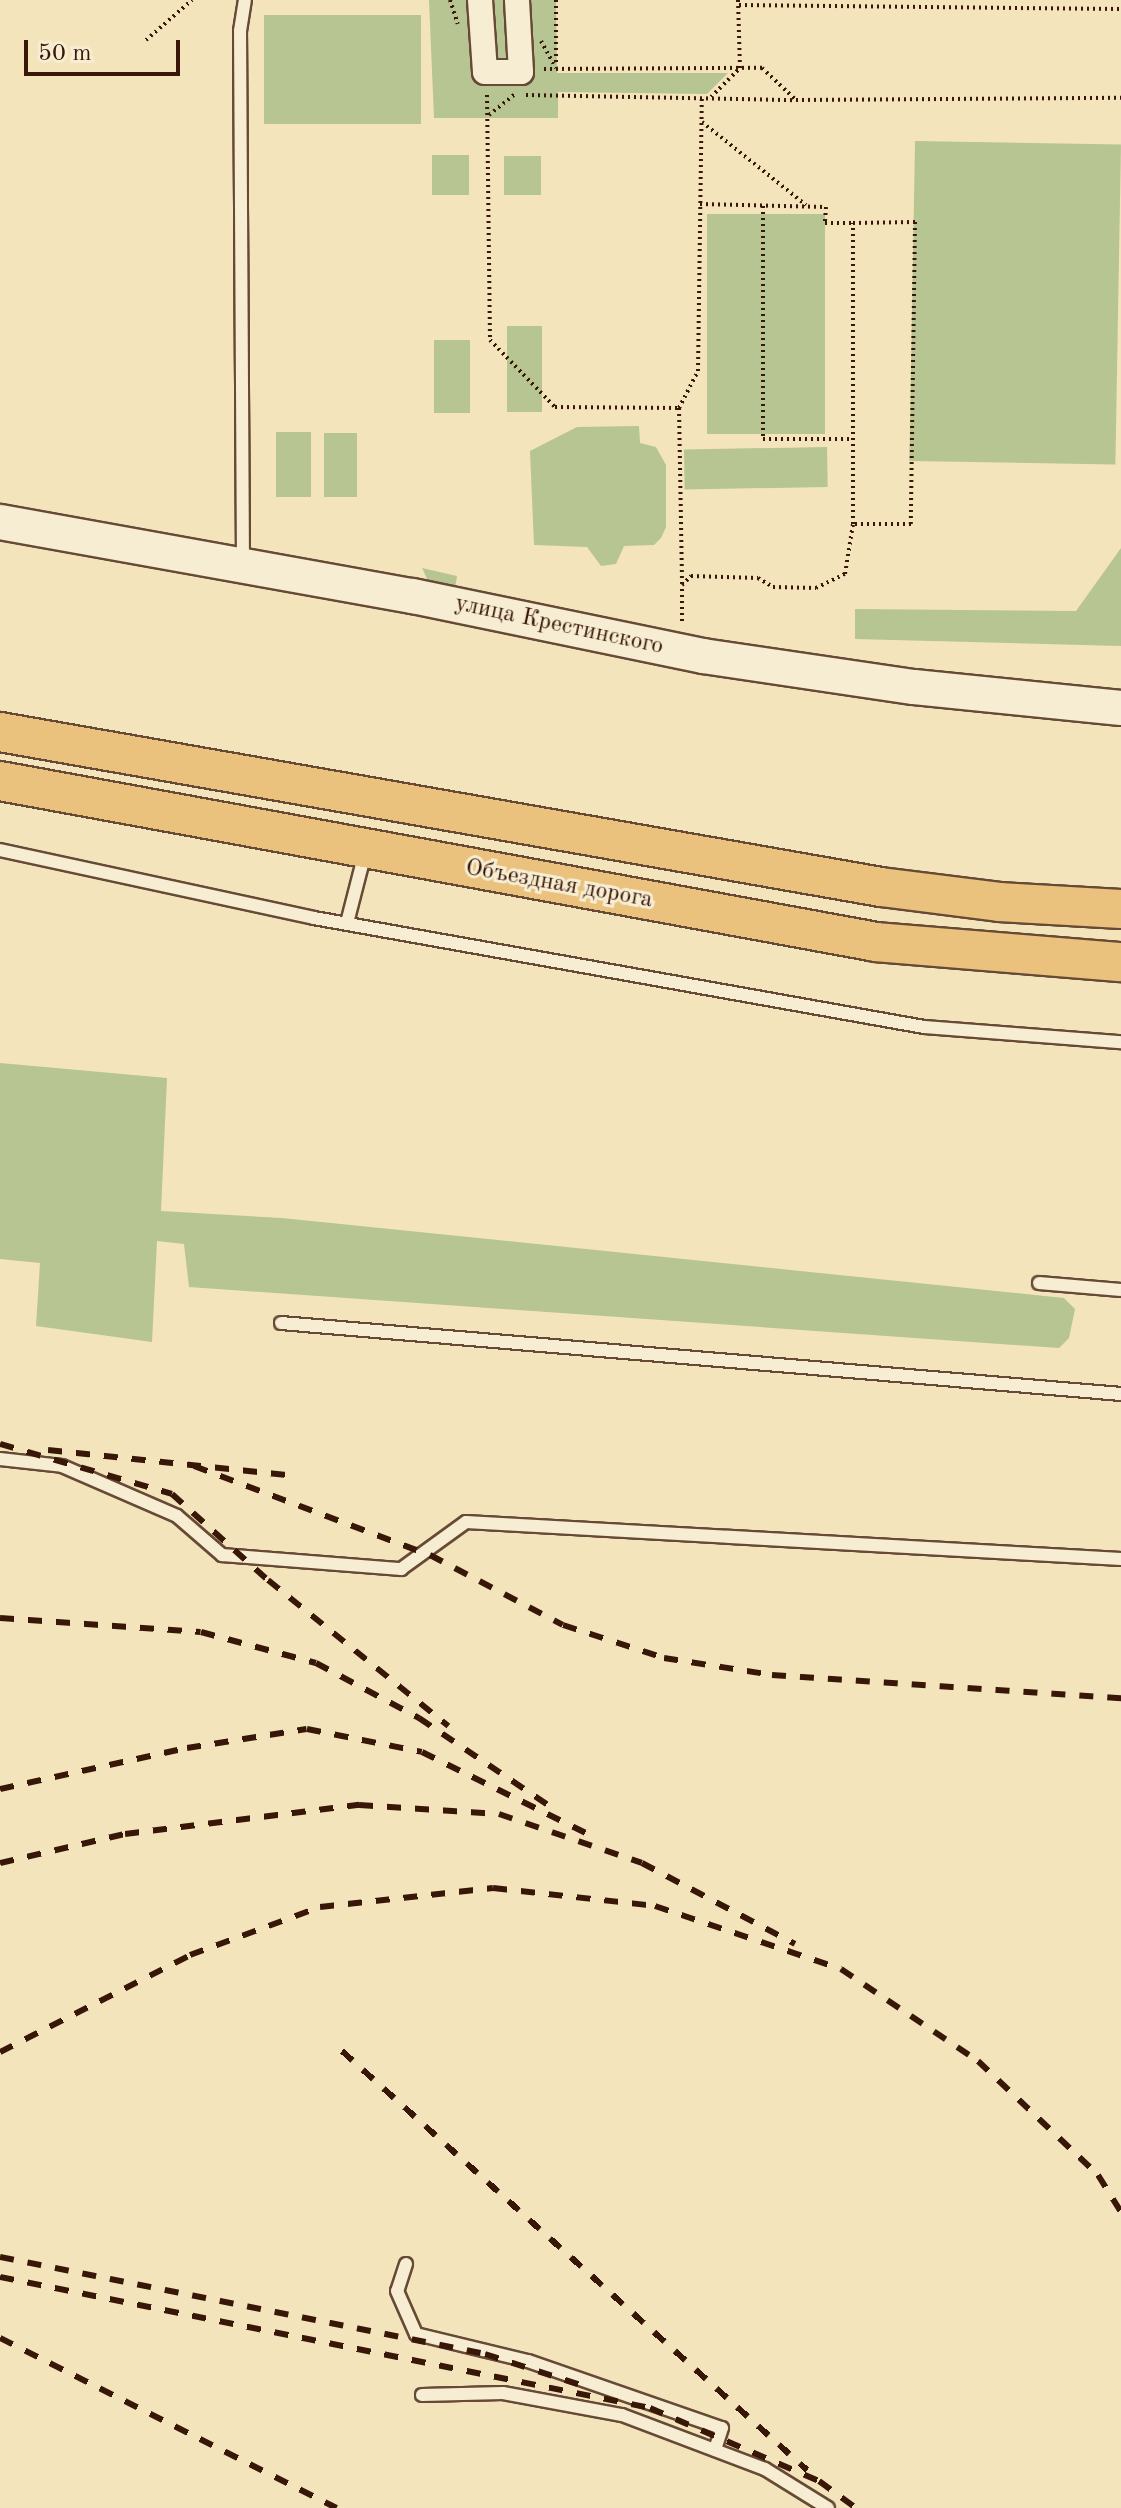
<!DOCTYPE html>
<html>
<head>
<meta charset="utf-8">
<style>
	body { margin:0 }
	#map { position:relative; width:1121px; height:2508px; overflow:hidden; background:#f3e4bb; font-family:"Old Standard TT",serif }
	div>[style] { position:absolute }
	.green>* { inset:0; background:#b7c593; transform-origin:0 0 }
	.path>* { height:4px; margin-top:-2px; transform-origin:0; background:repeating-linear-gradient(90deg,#381708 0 2px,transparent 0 6px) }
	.roads { filter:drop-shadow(2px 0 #674a35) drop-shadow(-2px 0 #674a35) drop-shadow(0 2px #674a35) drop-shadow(0 -2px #674a35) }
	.lane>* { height:12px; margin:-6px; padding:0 6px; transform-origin:6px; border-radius:6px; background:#f7edd3 }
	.street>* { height:24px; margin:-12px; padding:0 12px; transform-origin:12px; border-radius:12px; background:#f7edd3 }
	.secondary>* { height:34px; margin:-17px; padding:0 17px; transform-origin:17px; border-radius:17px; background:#f7edd3 }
	.primary>* { height:38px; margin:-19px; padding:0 19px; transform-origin:19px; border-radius:19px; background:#eac27e }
	.rail>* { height:6px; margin-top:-3px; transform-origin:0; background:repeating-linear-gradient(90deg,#381708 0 14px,transparent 0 28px) }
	span { translate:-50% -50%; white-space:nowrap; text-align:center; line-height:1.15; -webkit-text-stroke:6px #f7edd3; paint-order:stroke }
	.street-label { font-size:24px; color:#381708 }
	.scale { position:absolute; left:24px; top:40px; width:156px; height:36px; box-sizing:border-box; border:4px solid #381708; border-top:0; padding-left:10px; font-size:24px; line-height:28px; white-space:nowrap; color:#381708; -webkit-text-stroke:6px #f7edd3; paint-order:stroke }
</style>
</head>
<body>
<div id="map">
	<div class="green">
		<i style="clip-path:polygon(429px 0,556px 0,557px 73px,728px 73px,707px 94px,558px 92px,558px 118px,434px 118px)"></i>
		<i style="left:264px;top:15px;width:157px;height:109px"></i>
		<i style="left:915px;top:141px;width:206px;height:320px;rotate:1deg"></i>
		<i style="left:432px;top:155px;width:37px;height:40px"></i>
		<i style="left:504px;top:156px;width:37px;height:39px"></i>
		<i style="left:707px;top:214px;width:118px;height:220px"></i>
		<i style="left:507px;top:326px;width:35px;height:86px"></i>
		<i style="left:434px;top:340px;width:36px;height:73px"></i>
		<i style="clip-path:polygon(639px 426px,640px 443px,656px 447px,666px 465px,666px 527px,661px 538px,654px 545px,624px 546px,616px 564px,601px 566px,587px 547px,534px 545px,530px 451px,577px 427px)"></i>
		<i style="left:276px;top:432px;width:35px;height:65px"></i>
		<i style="left:324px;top:433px;width:33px;height:64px"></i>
		<i style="left:827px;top:447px;width:40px;height:143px;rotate:89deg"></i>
		<i style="clip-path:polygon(1121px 548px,1121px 646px,855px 639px,855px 609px,1076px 611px)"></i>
		<i style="clip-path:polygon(422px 568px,457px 576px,455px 589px,430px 585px)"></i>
		<i style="clip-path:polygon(0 1063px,167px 1078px,161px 1211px,282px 1218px,1064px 1298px,1075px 1309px,1069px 1338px,1059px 1348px,189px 1287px,184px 1244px,157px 1241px,152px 1342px,36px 1326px,40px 1263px,0 1259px)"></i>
	</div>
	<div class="path">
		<i style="left:450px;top:0;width:25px;rotate:72deg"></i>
		<i style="left:556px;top:0;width:65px;rotate:90deg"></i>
		<i style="left:739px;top:5px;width:382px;rotate:0.6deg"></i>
		<i style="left:146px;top:40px;width:61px;rotate:-41deg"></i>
		<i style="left:541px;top:41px;width:31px;rotate:61deg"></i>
		<i style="left:544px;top:69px;width:218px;rotate:-0.3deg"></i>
		<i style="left:762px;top:68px;width:47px;rotate:43.3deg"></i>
		<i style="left:796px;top:100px;width:325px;rotate:-0.4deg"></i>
		<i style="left:487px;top:95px;width:245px;rotate:89.3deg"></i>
		<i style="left:490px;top:340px;width:93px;rotate:45.9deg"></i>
		<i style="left:555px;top:407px;width:124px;rotate:0.5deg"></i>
		<i style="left:679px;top:408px;width:42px;rotate:-62.8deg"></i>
		<i style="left:698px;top:371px;width:273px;rotate:-89.2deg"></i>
		<i style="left:526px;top:95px;width:270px;rotate:1.1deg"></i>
		<i style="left:711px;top:97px;width:41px;rotate:-45deg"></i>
		<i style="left:740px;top:68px;width:68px;rotate:-91.7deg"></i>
		<i style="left:489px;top:115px;width:35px;rotate:-39deg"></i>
		<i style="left:702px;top:122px;width:133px;rotate:38.6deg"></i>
		<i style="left:700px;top:204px;width:126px;rotate:1.4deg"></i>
		<i style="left:826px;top:207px;width:16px;rotate:94deg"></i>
		<i style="left:825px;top:223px;width:28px"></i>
		<i style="left:763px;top:206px;width:233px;rotate:90deg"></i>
		<i style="left:763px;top:439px;width:90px"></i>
		<i style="left:679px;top:408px;width:177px;rotate:89deg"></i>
		<i style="left:682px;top:621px;width:36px;rotate:-90deg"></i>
		<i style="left:682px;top:585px;width:13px;rotate:-45deg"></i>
		<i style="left:691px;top:576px;width:67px;rotate:1.7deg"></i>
		<i style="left:758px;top:578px;width:17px;rotate:31deg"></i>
		<i style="left:773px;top:587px;width:43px;rotate:1.3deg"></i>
		<i style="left:816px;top:588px;width:32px;rotate:-26deg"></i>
		<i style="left:845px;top:574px;width:51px;rotate:-80.9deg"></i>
		<i style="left:853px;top:524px;width:301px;rotate:-90deg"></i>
		<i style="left:853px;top:223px;width:62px;rotate:-0.9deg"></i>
		<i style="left:915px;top:222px;width:302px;rotate:90.8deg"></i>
		<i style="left:911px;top:524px;width:58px;rotate:180deg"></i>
	</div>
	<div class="roads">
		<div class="lane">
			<i style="left:243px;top:564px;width:533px;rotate:-90.32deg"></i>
			<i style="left:240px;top:31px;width:31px;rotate:-81deg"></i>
			<i style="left:0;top:850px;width:321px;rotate:12.2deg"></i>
			<i style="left:314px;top:918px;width:620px;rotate:10.13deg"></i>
			<i style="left:924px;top:1027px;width:198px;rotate:4.4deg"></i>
			<i style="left:347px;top:923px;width:72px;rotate:-75.6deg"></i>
			<i style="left:1039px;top:1283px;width:82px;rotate:4.9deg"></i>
			<i style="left:281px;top:1323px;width:843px;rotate:4.83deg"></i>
			<i style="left:0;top:1459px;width:62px;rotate:6.4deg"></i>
			<i style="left:62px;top:1466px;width:125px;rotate:23.5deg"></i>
			<i style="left:177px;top:1516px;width:60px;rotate:40.9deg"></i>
			<i style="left:222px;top:1555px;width:180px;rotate:4.5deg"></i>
			<i style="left:401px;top:1569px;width:80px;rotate:-35.9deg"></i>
			<i style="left:466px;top:1522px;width:656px;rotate:3.23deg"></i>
			<i style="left:406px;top:2264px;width:28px;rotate:108deg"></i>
			<i style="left:397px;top:2291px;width:47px;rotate:66.2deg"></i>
			<i style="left:416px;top:2334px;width:115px;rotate:13.6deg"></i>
			<i style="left:528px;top:2361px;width:205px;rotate:19.1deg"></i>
			<i style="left:722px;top:2428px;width:23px;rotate:108deg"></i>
			<i style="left:422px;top:2395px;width:81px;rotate:-1.4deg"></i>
			<i style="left:503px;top:2393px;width:121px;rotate:10.5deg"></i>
			<i style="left:622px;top:2415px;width:153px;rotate:20.7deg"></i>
			<i style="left:765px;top:2469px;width:74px;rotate:31.8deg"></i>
		</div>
		<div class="street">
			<i style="left:480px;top:0;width:72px;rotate:86deg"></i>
			<i style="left:485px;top:72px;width:36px"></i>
			<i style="left:521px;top:72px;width:72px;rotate:-93.2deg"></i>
		</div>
		<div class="secondary">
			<i style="left:0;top:522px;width:420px;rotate:10.2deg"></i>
			<i style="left:413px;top:596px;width:296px;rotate:11.7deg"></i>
			<i style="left:703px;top:656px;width:213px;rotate:8.4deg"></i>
			<i style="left:914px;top:687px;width:208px;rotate:5.8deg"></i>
		</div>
		<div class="primary">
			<i style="left:0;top:732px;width:895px;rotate:9.98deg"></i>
			<i style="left:881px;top:887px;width:119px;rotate:7.2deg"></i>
			<i style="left:999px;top:902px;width:122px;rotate:3.3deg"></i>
			<i style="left:0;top:781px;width:891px;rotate:10.41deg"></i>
			<i style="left:876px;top:942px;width:246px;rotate:4.7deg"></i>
		</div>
	</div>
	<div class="rail">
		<i style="left:0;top:1444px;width:179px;rotate:16.2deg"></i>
		<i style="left:172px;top:1494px;width:129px;rotate:41.9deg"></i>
		<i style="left:268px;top:1580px;width:232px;rotate:39deg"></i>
		<i style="left:48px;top:1450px;width:247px;rotate:6deg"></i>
		<i style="left:194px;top:1466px;width:252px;rotate:20.7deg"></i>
		<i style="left:430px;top:1555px;width:150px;rotate:27.8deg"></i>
		<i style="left:563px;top:1625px;width:106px;rotate:18.1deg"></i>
		<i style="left:664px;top:1658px;width:109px;rotate:8.9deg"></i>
		<i style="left:772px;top:1675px;width:350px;rotate:3.8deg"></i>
		<i style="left:0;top:1618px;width:201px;rotate:4deg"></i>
		<i style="left:201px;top:1632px;width:119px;rotate:15.1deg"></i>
		<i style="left:316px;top:1663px;width:117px;rotate:28.1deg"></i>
		<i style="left:419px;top:1718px;width:156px;rotate:34deg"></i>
		<i style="left:0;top:1789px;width:191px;rotate:-12.4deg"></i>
		<i style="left:187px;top:1748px;width:121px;rotate:-9deg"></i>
		<i style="left:307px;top:1729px;width:117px;rotate:11.3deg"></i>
		<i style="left:422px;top:1752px;width:194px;rotate:26.3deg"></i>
		<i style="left:0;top:1863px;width:128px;rotate:-13.1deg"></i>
		<i style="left:125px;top:1834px;width:236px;rotate:-7.1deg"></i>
		<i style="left:359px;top:1805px;width:140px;rotate:3.7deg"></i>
		<i style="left:499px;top:1814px;width:151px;rotate:18.9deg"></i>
		<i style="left:642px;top:1863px;width:173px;rotate:27.9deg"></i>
		<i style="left:342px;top:2051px;width:626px;rotate:42.02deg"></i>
		<i style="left:0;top:2052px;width:213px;rotate:-27deg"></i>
		<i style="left:190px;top:1955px;width:139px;rotate:-20.3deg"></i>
		<i style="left:320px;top:1907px;width:174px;rotate:-6.3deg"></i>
		<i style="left:493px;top:1888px;width:163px;rotate:6.3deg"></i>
		<i style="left:655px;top:1906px;width:196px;rotate:18.7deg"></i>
		<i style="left:841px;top:1969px;width:165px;rotate:33.9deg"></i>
		<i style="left:978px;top:2061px;width:166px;rotate:43.5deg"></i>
		<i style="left:1098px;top:2175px;width:44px;rotate:58.1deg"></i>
		<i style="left:0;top:2257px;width:495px;rotate:11.3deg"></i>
		<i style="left:485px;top:2354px;width:101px;rotate:17.9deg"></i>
		<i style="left:0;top:2277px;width:663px;rotate:11.39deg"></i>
		<i style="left:650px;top:2408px;width:184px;rotate:23.4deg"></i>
		<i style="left:819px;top:2481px;width:46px;rotate:36.1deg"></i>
		<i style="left:0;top:2338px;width:377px;rotate:26.8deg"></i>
	</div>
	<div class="street-label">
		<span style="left:559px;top:626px;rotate:12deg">улица Крестинского</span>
		<span style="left:559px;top:885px;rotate:10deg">Объездная дорога</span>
	</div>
	<div class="scale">50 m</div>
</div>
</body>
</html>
